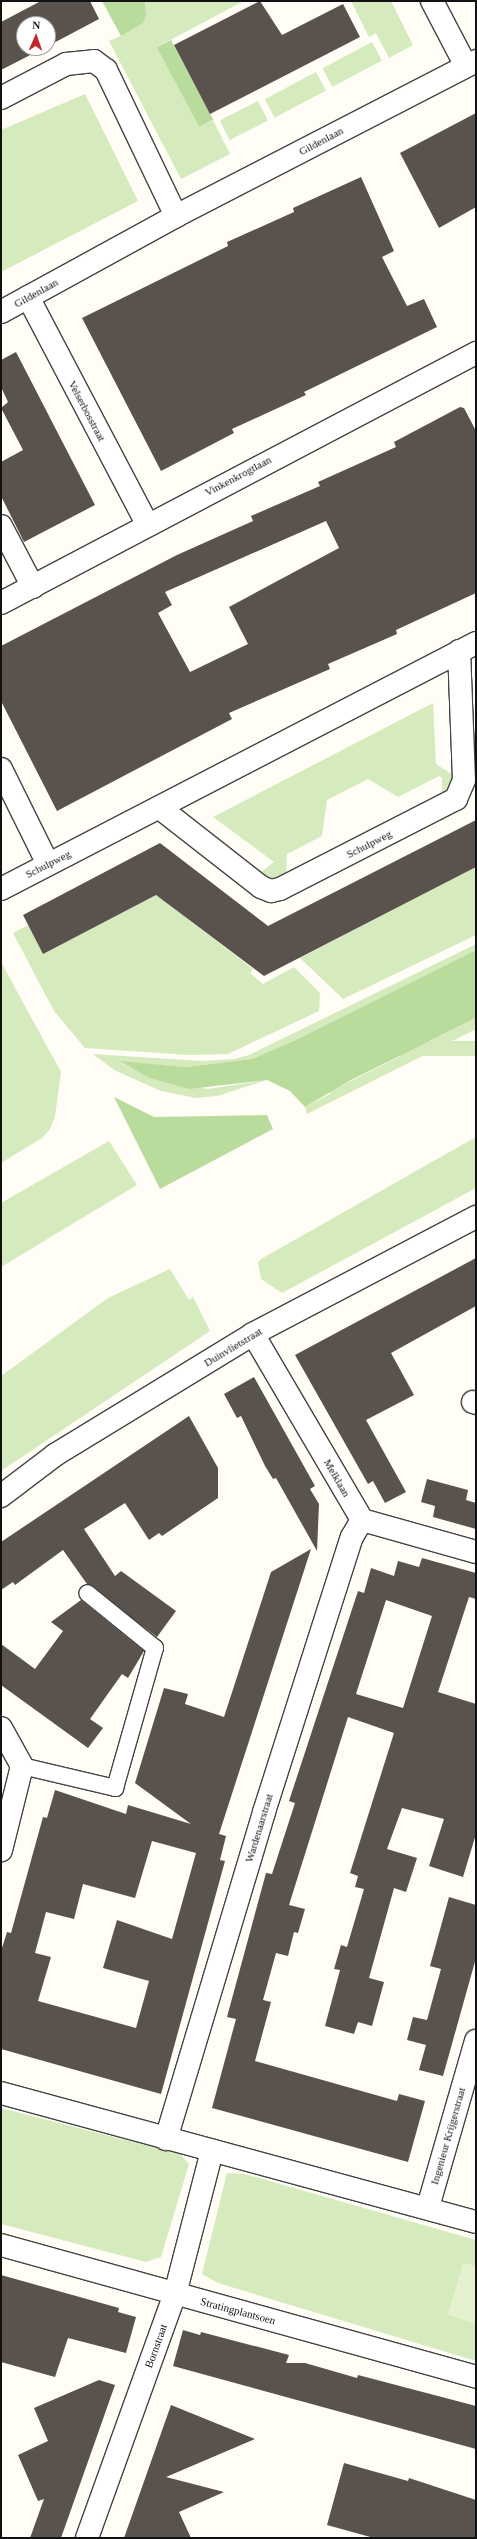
<!DOCTYPE html>
<html>
<head>
<meta charset="utf-8">
<style>
	body { margin:0 }
	#map { position:relative; width:477px; height:2539px; overflow:hidden; background:#fffdf5; font-family:"Times New Roman",serif }
	div>[style] { position:absolute }
	.green>* { inset:0; background:#d5ebbd; transform-origin:0 0 }
	.forest>* { inset:0; background:#b9dc9c; transform-origin:0 0 }
	.pitch>* { inset:0; background:#e6f2cf }
	.building>* { inset:0; background:#5a524d }
	.roads { filter:drop-shadow(1px 0 #444) drop-shadow(-1px 0 #444) drop-shadow(0 1px #444) drop-shadow(0 -1px #444) }
	.service>* { height:16px; margin:-8px; padding:0 8px; transform-origin:8px; border-radius:8px; background:#fff }
	.minor>* { height:22px; margin:-11px; padding:0 11px; transform-origin:11px; border-radius:11px; background:#fff }
	span { translate:-50% -50%; white-space:nowrap; text-align:center; line-height:1.15; -webkit-text-stroke:4px #fff; paint-order:stroke }
	.street-label { font-size:11px; color:#111 }
	.frame { position:absolute; inset:0; border:2px solid #111; pointer-events:none }
	.north { position:absolute; left:16px; top:16px; width:40px; height:40px; box-sizing:border-box; background:#fff; border:1px solid #a0a0a0; border-radius:50%; rotate:2deg; font-size:11px; font-weight:700; line-height:16px; text-align:center; color:#111 }
	.north::after { content:''; display:block; margin:auto; width:14px; height:18px; background:#c4262e; clip-path:polygon(50% 0,100% 100%,50% 72%,0 100%) }
</style>
</head>
<body>
<div id="map">
	<div class="green">
		<i style="clip-path:polygon(145px 1px,244px 1px,157px 47px,199px 127px,213px 120px,230px 154px,181px 179px,109px 41px,121px 36px,146px 15px)"></i>
		<i style="clip-path:polygon(351px 1px,391px 1px,413px 45px,389px 58px,376px 33px,369px 37px)"></i>
		<i style="left:372px;top:42px;width:21px;height:56px;rotate:62deg"></i>
		<i style="left:316px;top:72px;width:21px;height:58px;rotate:62deg"></i>
		<i style="clip-path:polygon(85px 94px,138px 201px,1px 272px,1px 130px)"></i>
		<i style="left:258px;top:101px;width:22px;height:43px;rotate:63deg"></i>
		<i style="clip-path:polygon(433px 703px,436px 764px,456px 777px,451px 790px,442px 794px,442px 778px,439px 776px,398px 797px,368px 779px,327px 800px,322px 836px,287px 854px,286px 877px,269px 880px,260px 873px,274px 862px,213px 817px)"></i>
		<i style="clip-path:polygon(476px 867px,476px 935px,343px 999px,300px 958px)"></i>
		<i style="clip-path:polygon(156px 895px,253px 969px,250px 973px,263px 984px,294px 967px,320px 993px,319px 1011px,228px 1054px,189px 1055px,85px 1048px,54px 1011px,13px 933px,28px 925px,43px 953px)"></i>
		<i style="clip-path:polygon(476px 944px,476px 950px,300px 1038px,252px 1059px,186px 1067px,120px 1062px,131px 1068px,207px 1089px,267px 1080px,217px 1096px,196px 1098px,161px 1091px,114px 1070px,93px 1054px,202px 1061px,234px 1059px,249px 1055px)"></i>
		<i style="clip-path:polygon(1px 962px,61px 1072px,55px 1116px,50px 1129px,42px 1138px,1px 1163px)"></i>
		<i style="clip-path:polygon(476px 1018px,476px 1029px,307px 1114px,305px 1107px,330px 1094px,331px 1091px)"></i>
		<i style="left:476px;top:1041px;width:15px;height:184px;rotate:90deg"></i>
		<i style="clip-path:polygon(476px 1137px,476px 1188px,282px 1293px,261px 1279px,258px 1263px,261px 1259px)"></i>
		<i style="clip-path:polygon(109px 1141px,137px 1185px,1px 1267px,1px 1203px)"></i>
		<i style="clip-path:polygon(170px 1269px,189px 1300px,193px 1297px,210px 1331px,1px 1471px,1px 1376px,108px 1298px)"></i>
		<i style="clip-path:polygon(1px 2108px,180px 2154px,189px 2164px,161px 2257px,146px 2262px,1px 2224px)"></i>
		<i style="clip-path:polygon(227px 2173px,245px 2174px,476px 2240px,476px 2361px,218px 2283px,202px 2274px)"></i>
	</div>
	<div class="forest">
		<i style="clip-path:polygon(102px 1px,145px 1px,146px 15px,143px 23px,121px 36px)"></i>
		<i style="left:171px;top:40px;width:90px;height:16px;rotate:62deg"></i>
		<i style="clip-path:polygon(476px 950px,476px 1018px,351px 1080px,305px 1107px,290px 1091px,267px 1080px,189px 1089px,150px 1078px,119px 1061px,186px 1067px,252px 1059px,300px 1038px)"></i>
		<i style="clip-path:polygon(114px 1097px,154px 1117px,267px 1115px,273px 1129px,160px 1189px)"></i>
	</div>
	<div class="pitch">
		<i style="clip-path:polygon(463px 2263px,476px 2266px,476px 2324px,448px 2315px)"></i>
	</div>
	<div class="building">
		<i style="clip-path:polygon(41px 1px,90px 1px,99px 19px,48px 46px,48px 24px,24px 24px,24px 48px,44px 48px,1px 70px,1px 22px)"></i>
		<i style="clip-path:polygon(260px 1px,282px 35px,343px 4px,360px 37px,210px 114px,174px 45px)"></i>
		<i style="clip-path:polygon(476px 113px,476px 207px,439px 228px,400px 153px)"></i>
		<i style="clip-path:polygon(361px 177px,394px 251px,382px 257px,407px 306px,424px 299px,437px 327px,304px 392px,306px 395px,232px 429px,234px 433px,161px 471px,82px 318px,228px 246px,227px 242px,294px 212px,293px 208px)"></i>
		<i style="clip-path:polygon(16px 352px,95px 505px,24px 542px,1px 496px,1px 462px,23px 450px,1px 408px,8px 402px,1px 387px,1px 360px)"></i>
		<i style="clip-path:polygon(evenodd,460px 407px,464px 408px,476px 431px,476px 593px,396px 630px,397px 634px,328px 664px,330px 669px,229px 713px,232px 719px,57px 811px,1px 701px,1px 646px,177px 555px,253px 521px,251px 516px,320px 486px,318px 482px,396px 447px,394px 442px,460px 407px,326px 521px,339px 548px,229px 607px,248px 644px,190px 672px,158px 613px,172px 605px,165px 592px,326px 521px)"></i>
		<i style="clip-path:polygon(476px 820px,476px 867px,264px 976px,156px 895px,43px 954px,23px 915px,160px 843px,268px 926px)"></i>
		<i style="clip-path:polygon(476px 1258px,476px 1306px,391px 1353px,414px 1395px,366px 1420px,406px 1492px,385px 1503px,373px 1481px,368px 1484px,295px 1355px)"></i>
		<i style="clip-path:polygon(254px 1377px,315px 1486px,310px 1489px,319px 1504px,317px 1551px,276px 1478px,273px 1479px,265px 1466px,241px 1416px,237px 1418px,224px 1394px)"></i>
		<i style="clip-path:polygon(189px 1416px,218px 1468px,218px 1498px,162px 1536px,159px 1533px,149px 1540px,125px 1503px,84px 1529px,115px 1576px,121px 1571px,176px 1611px,157px 1637px,87px 1584px,63px 1550px,15px 1585px,13px 1582px,1px 1590px,1px 1542px)"></i>
		<i style="clip-path:polygon(427px 1479px,468px 1490px,466px 1500px,476px 1503px,476px 1529px,433px 1517px,435px 1506px,421px 1502px)"></i>
		<i style="clip-path:polygon(evenodd,311px 1549px,219px 1834px,226px 1836px,220px 1860px,225px 1861px,161px 2094px,1px 2049px,1px 1951px,7px 1932px,11px 1933px,43px 1817px,47px 1818px,55px 1790px,126px 1814px,128px 1805px,191px 1824px,135px 1783px,164px 1688px,188px 1694px,185px 1704px,224px 1717px,271px 1572px,311px 1549px,152px 1841px,196px 1853px,172px 1939px,117px 1920px,103px 1968px,149px 1981px,136px 2028px,38px 2001px,51px 1957px,35px 1953px,46px 1912px,74px 1919px,83px 1884px,135px 1898px,152px 1841px)"></i>
		<i style="clip-path:polygon(evenodd,422px 1558px,476px 1573px,476px 1599px,469px 1597px,438px 1692px,476px 1704px,476px 1834px,463px 1877px,429px 1866px,444px 1819px,402px 1808px,387px 1849px,417px 1858px,406px 1892px,394px 1888px,369px 1978px,384px 1982px,372px 2026px,358px 2022px,354px 2034px,325px 2026px,340px 1970px,334px 1969px,341px 1945px,347px 1947px,364px 1889px,355px 1887px,358px 1876px,350px 1873px,394px 1733px,348px 1717px,289px 1905px,305px 1909px,298px 1933px,294px 1932px,288px 1956px,276px 1953px,263px 2000px,271px 2002px,255px 2061px,397px 2101px,399px 2094px,425px 2101px,408px 2162px,212px 2108px,236px 2019px,227px 2017px,266px 1873px,272px 1874px,295px 1803px,289px 1801px,358px 1591px,364px 1593px,371px 1568px,394px 1576px,398px 1561px,419px 1567px,422px 1558px,386px 1600px,432px 1616px,403px 1708px,356px 1694px,386px 1600px)"></i>
		<i style="clip-path:polygon(81px 1600px,144px 1651px,128px 1678px,122px 1674px,90px 1719px,103px 1728px,88px 1748px,1px 1685px,1px 1644px,35px 1669px,63px 1631px,51px 1622px)"></i>
		<i style="clip-path:polygon(449px 1897px,476px 1905px,476px 1958px,443px 2076px,419px 2070px,426px 2045px,407px 2040px,413px 2017px,427px 2020px,441px 1969px,430px 1966px)"></i>
		<i style="clip-path:polygon(1px 2275px,119px 2308px,118px 2312px,136px 2317px,126px 2353px,68px 2338px,55px 2377px,1px 2362px)"></i>
		<i style="clip-path:polygon(183px 2330px,200px 2335px,201px 2332px,289px 2355px,286px 2363px,305px 2363px,357px 2378px,358px 2375px,476px 2406px,476px 2449px,173px 2366px)"></i>
		<i style="clip-path:polygon(99px 2380px,115px 2385px,61px 2538px,30px 2538px,44px 2499px,38px 2501px,18px 2455px,48px 2441px,34px 2408px)"></i>
		<i style="clip-path:polygon(171px 2405px,255px 2439px,166px 2477px,224px 2492px,179px 2512px,191px 2538px,124px 2538px)"></i>
		<i style="clip-path:polygon(344px 2463px,408px 2481px,409px 2478px,476px 2500px,476px 2538px,374px 2538px,327px 2525px)"></i>
	</div>
	<div class="roads">
		<div class="service">
			<i style="left:22px;top:1766px;width:96px;rotate:13.3deg"></i>
			<i style="left:115px;top:1788px;width:146px;rotate:-74.1deg"></i>
			<i style="left:155px;top:1648px;width:87px;rotate:-141deg"></i>
		</div>
		<div class="minor">
			<i style="left:432px;top:1px;width:73px;rotate:62.4deg"></i>
			<i style="left:1px;top:98px;width:73px;rotate:-27.6deg"></i>
			<i style="left:66px;top:64px;width:28px;rotate:-6deg"></i>
			<i style="left:94px;top:61px;width:15px;rotate:37deg"></i>
			<i style="left:106px;top:70px;width:162px;rotate:64.4deg"></i>
			<i style="left:28px;top:297px;width:256px;rotate:62.3deg"></i>
			<i style="left:1px;top:312px;width:200px;rotate:-28.7deg"></i>
			<i style="left:176px;top:216px;width:338px;rotate:-27.3deg"></i>
			<i style="left:1px;top:526px;width:69px;rotate:62.3deg"></i>
			<i style="left:1px;top:603px;width:537px;rotate:-27.76deg"></i>
			<i style="left:1px;top:769px;width:106px;rotate:63.7deg"></i>
			<i style="left:160px;top:808px;width:128px;rotate:38deg"></i>
			<i style="left:261px;top:887px;width:11px;rotate:22deg"></i>
			<i style="left:271px;top:891px;width:9px;rotate:-13deg"></i>
			<i style="left:280px;top:889px;width:198px;rotate:-27.1deg"></i>
			<i style="left:456px;top:799px;width:21px;rotate:-67deg"></i>
			<i style="left:464px;top:780px;width:129px;rotate:-92.2deg"></i>
			<i style="left:1px;top:889px;width:535px;rotate:-27.38deg"></i>
			<i style="left:253px;top:1334px;width:216px;rotate:59.6deg"></i>
			<i style="left:362px;top:1520px;width:118px;rotate:15.7deg"></i>
			<i style="left:473px;top:1402px;width:3px;rotate:18deg"></i>
			<i style="left:1px;top:1496px;width:68px;rotate:-37.2deg"></i>
			<i style="left:55px;top:1455px;width:232px;rotate:-31.4deg"></i>
			<i style="left:253px;top:1334px;width:252px;rotate:-27.7deg"></i>
			<i style="left:1px;top:1728px;width:43px;rotate:61.1deg"></i>
			<i style="left:22px;top:1766px;width:87px;rotate:104deg"></i>
			<i style="left:1px;top:2093px;width:492px;rotate:15.2deg"></i>
			<i style="left:166px;top:2139px;width:341px;rotate:-73.3deg"></i>
			<i style="left:264px;top:1812px;width:289px;rotate:-72.3deg"></i>
			<i style="left:352px;top:1537px;width:20px;rotate:-60deg"></i>
			<i style="left:428px;top:2207px;width:173px;rotate:-73.9deg"></i>
			<i style="left:1px;top:2245px;width:493px;rotate:15.5deg"></i>
			<i style="left:87px;top:2538px;width:259px;rotate:-70.2deg"></i>
			<i style="left:175px;top:2294px;width:148px;rotate:-75.5deg"></i>
		</div>
	</div>
	<div class="street-label">
		<span style="left:321px;top:141px;rotate:-28deg">Gildenlaan</span>
		<span style="left:36px;top:293px;rotate:-29deg">Gildenlaan</span>
		<span style="left:87px;top:411px;rotate:62deg">Velserbosstraat</span>
		<span style="left:238px;top:476px;rotate:-28deg">Vinkenkrogtlaan</span>
		<span style="left:369px;top:844px;rotate:-27deg">Schulpweg</span>
		<span style="left:48px;top:864px;rotate:-27deg">Schulpweg</span>
		<span style="left:233px;top:1347px;rotate:-31deg">Duinvlietstraat</span>
		<span style="left:337px;top:1478px;rotate:60deg">Melklaan</span>
		<span style="left:259px;top:1828px;rotate:-73deg">Wardenaarstraat</span>
		<span style="left:448px;top:2136px;rotate:-74deg">Ingenieur Krijgerstraat</span>
		<span style="left:238px;top:2311px;rotate:15deg">Stratingplantsoen</span>
		<span style="left:156px;top:2346px;rotate:-70deg">Bornstraat</span>
	</div>
	<div class="frame"></div>
	<div class="north">N</div>
</div>
</body>
</html>
